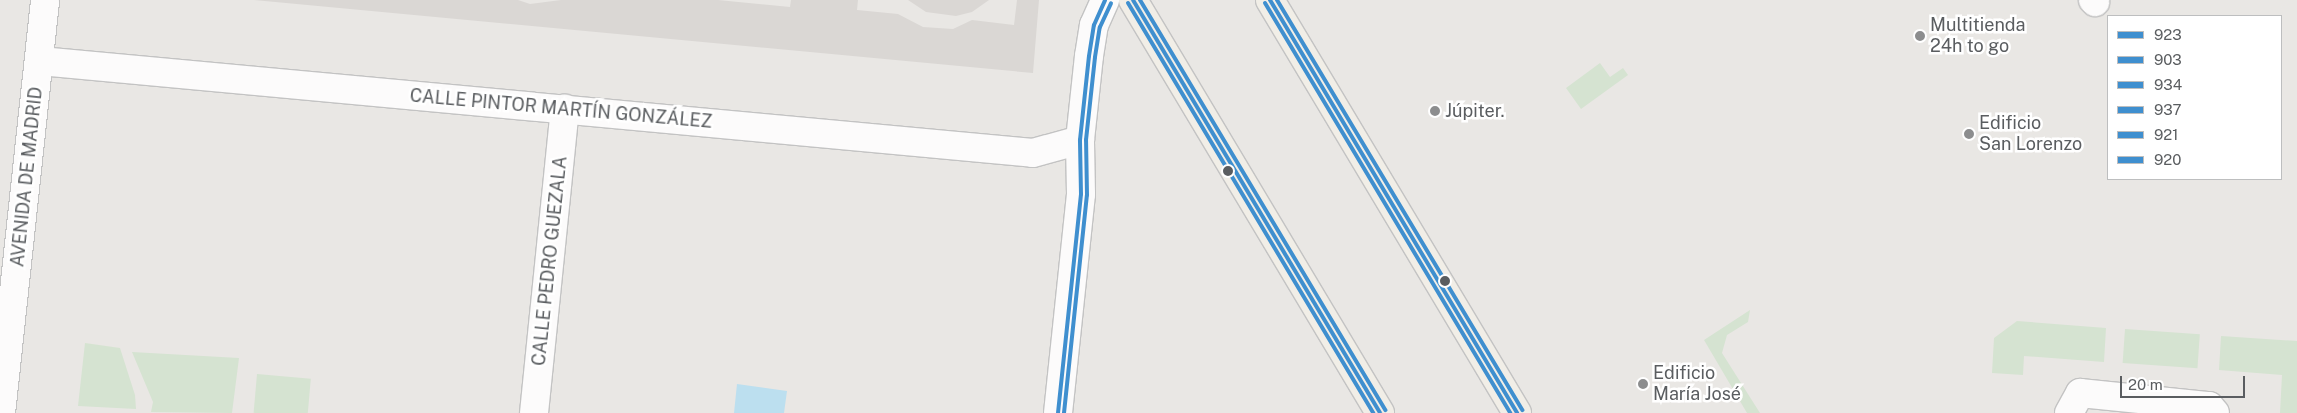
<!DOCTYPE html>
<html>
<head>
<meta charset="utf-8">
<style>
	body { margin:0 }
	#map { position:relative; width:2297px; height:413px; overflow:hidden; background:#e9e7e4; font-family:"Public Sans",sans-serif }
	div>[style] { position:absolute }
	.education>* { inset:0; background:#dad7d4 }
	.green>* { inset:0; background:#d5e3d1; transform-origin:0 0 }
	.water>* { inset:0; background:#bcdfef }
	.roads { filter:drop-shadow(1px 0 #c3c3c3) drop-shadow(-1px 0 #c3c3c3) drop-shadow(0 1px #c3c3c3) drop-shadow(0 -1px #c3c3c3) }
	.minor>* { height:28px; margin:-14px; padding:0 14px; transform-origin:14px; border-radius:14px; background:#fcfbfb }
	.major>* { height:28px; margin:-14px; padding:0 14px; transform-origin:14px; border-radius:14px; background:#f1eee7 }
	.bus-1>* { height:4px; margin:-2px; padding:0 2px; transform-origin:2px; border-radius:2px; background:#3f8fcf }
	.bus-2>* { height:4px; margin:-2px; padding:0 2px; transform-origin:2px; border-radius:2px; background:#3f8fcf }
	.bus-3>* { height:4px; margin:-2px; padding:0 2px; transform-origin:2px; border-radius:2px; background:#3f8fcf }
	.bus-4>* { height:4px; margin:-2px; padding:0 2px; transform-origin:2px; border-radius:2px; background:#3f8fcf }
	.bus-5>* { height:4px; margin:-2px; padding:0 2px; transform-origin:2px; border-radius:2px; background:#3f8fcf }
	.bus-6>* { height:4px; margin:-2px; padding:0 2px; transform-origin:2px; border-radius:2px; background:#3f8fcf }
	.dots>* { width:14px; height:14px; translate:-50% -50%; box-sizing:border-box; border:2px solid #fff; border-radius:50% }
	span { translate:-50% -50%; white-space:nowrap; text-align:center; line-height:1.15; -webkit-text-stroke:5px #fff; paint-order:stroke }
	.poi-label { font-size:18px; color:#5a5d60 }
	.left { translate:0 -50%; text-align:left }
	.street-label { font-size:18px; color:#5a5d60 }
	.legend { position:absolute; left:2107px; top:15px; width:175px; height:165px; box-sizing:border-box; background:#fff; border:1px solid #bdbebf; margin:0; padding:6px 9px; list-style:none; font-size:15px; color:#5a5d60 }
	.legend li { display:flex; align-items:center; gap:10px; height:25px }
	.legend b { width:25px; border:1px solid #bdbebf }
	.scale { position:absolute; left:2120px; top:376px; width:125px; height:22px; box-sizing:border-box; border:2px solid #5a5d60; border-top:0; padding-left:6px; font-size:15px; line-height:18px; white-space:nowrap; color:#5a5d60; -webkit-text-stroke:4px #fff; paint-order:stroke }
</style>
</head>
<body>
<div id="map">
	<div class="education">
		<i style="clip-path:polygon(254px 0,518px 0,530px 4px,561px 0,718px 0,790px 7px,791px 0,858px 0,857px 10px,898px 14px,923px 27px,953px 29px,972px 20px,1014px 25px,1017px 0,1039px 0,1033px 73px)"></i>
		<i style="clip-path:polygon(908px 0,989px 0,972px 12px,956px 16px,926px 12px)"></i>
	</div>
	<div class="green">
		<i style="clip-path:polygon(1600px 63px,1610px 77px,1623px 68px,1628px 75px,1581px 109px,1566px 88px)"></i>
		<i style="clip-path:polygon(1750px 310px,1748px 322px,1727px 335px,1722px 353px,1760px 413px,1747px 413px,1704px 340px)"></i>
		<i style="clip-path:polygon(2017px 321px,2106px 328px,2104px 362px,2024px 356px,2023px 375px,1992px 373px,1994px 338px)"></i>
		<i style="left:2125px;top:329px;width:75px;height:34px;rotate:4deg"></i>
		<i style="clip-path:polygon(2221px 336px,2297px 341px,2297px 413px,2280px 413px,2282px 375px,2219px 370px)"></i>
		<i style="clip-path:polygon(85px 343px,120px 348px,135px 395px,136px 409px,78px 406px)"></i>
		<i style="clip-path:polygon(132px 352px,239px 358px,232px 413px,151px 412px,153px 402px)"></i>
		<i style="left:257px;top:374px;width:54px;height:39px;rotate:5deg"></i>
	</div>
	<div class="water">
		<i style="clip-path:polygon(737px 384px,787px 391px,784px 413px,734px 413px)"></i>
	</div>
	<div class="roads">
		<div class="minor">
			<i style="left:2093px;top:0;width:3px;rotate:45deg"></i>
			<i style="left:40px;top:61px;width:997px;rotate:5.29deg"></i>
			<i style="left:1033px;top:153px;width:49px;rotate:-15.5deg"></i>
			<i style="left:1px;top:413px;width:415px;rotate:-83.9deg"></i>
			<i style="left:534px;top:413px;width:306px;rotate:-84.2deg"></i>
			<i style="left:1058px;top:413px;width:220px;rotate:-84deg"></i>
			<i style="left:1081px;top:194px;width:54px;rotate:-91.1deg"></i>
			<i style="left:1080px;top:140px;width:84px;rotate:-83.9deg"></i>
			<i style="left:1089px;top:56px;width:31px;rotate:-81deg"></i>
			<i style="left:1094px;top:25px;width:27px;rotate:-66deg"></i>
			<i style="left:2069px;top:413px;width:23px;rotate:-61deg"></i>
			<i style="left:2080px;top:393px;width:130px;rotate:5.8deg"></i>
			<i style="left:2209px;top:406px;width:9px;rotate:49deg"></i>
		</div>
		<div class="major">
			<i style="left:1133px;top:0;width:481px;rotate:59.1deg"></i>
			<i style="left:1270px;top:0;width:481px;rotate:59.1deg"></i>
		</div>
	</div>
	<div class="bus-1">
		<i style="left:1133px;top:0;width:481px;rotate:59.1deg"></i>
		<i style="left:1058px;top:413px;width:220px;rotate:-84deg"></i>
		<i style="left:1081px;top:194px;width:54px;rotate:-91.1deg"></i>
		<i style="left:1080px;top:140px;width:84px;rotate:-83.9deg"></i>
		<i style="left:1089px;top:56px;width:31px;rotate:-81deg"></i>
		<i style="left:1094px;top:25px;width:27px;rotate:-66deg"></i>
	</div>
	<div class="bus-2">
		<i style="left:1128px;top:3px;width:478px;rotate:59.1deg"></i>
		<i style="left:1064px;top:413px;width:219px;rotate:-84deg"></i>
		<i style="left:1087px;top:195px;width:55px;rotate:-91deg"></i>
		<i style="left:1086px;top:140px;width:83px;rotate:-83.8deg"></i>
		<i style="left:1095px;top:57px;width:30px;rotate:-81deg"></i>
		<i style="left:1100px;top:27px;width:26px;rotate:-65deg"></i>
	</div>
	<div class="bus-3">
		<i style="left:1270px;top:0;width:481px;rotate:59.1deg"></i>
	</div>
	<div class="bus-4">
		<i style="left:1265px;top:3px;width:478px;rotate:59.1deg"></i>
	</div>
	<div class="bus-5">
		<i style="left:1277px;top:0;width:478px;rotate:59.1deg"></i>
	</div>
	<div class="bus-6">
		<i style="left:1140px;top:0;width:478px;rotate:59.1deg"></i>
	</div>
	<div class="dots">
		<i style="left:1920px;top:36px;background:#8c8d8e"></i>
		<i style="left:1435px;top:111px;background:#8c8d8e"></i>
		<i style="left:1969px;top:134px;background:#8c8d8e"></i>
		<i style="left:1228px;top:171px;background:#5a5d60"></i>
		<i style="left:1445px;top:281px;background:#5a5d60"></i>
		<i style="left:1643px;top:384px;background:#8c8d8e"></i>
	</div>
	<div class="poi-label">
		<span class="left" style="left:1930px;top:36px">Multitienda<br>24h to go</span>
		<span class="left" style="left:1445px;top:111px">Júpiter.</span>
		<span class="left" style="left:1979px;top:134px">Edificio<br>San Lorenzo</span>
		<span class="left" style="left:1653px;top:384px">Edificio<br>María José</span>
	</div>
	<div class="street-label">
		<span style="left:561px;top:109px;rotate:5deg">CALLE PINTOR MARTÍN GONZÁLEZ</span>
		<span style="left:27px;top:177px;rotate:-84deg">AVENIDA DE MADRID</span>
		<span style="left:550px;top:261px;rotate:-84deg">CALLE PEDRO GUEZALA</span>
	</div>
	<ul class="legend">
	<li><b style="height:6px;background:#3f8fcf"></b>923</li>
	<li><b style="height:6px;background:#3f8fcf"></b>903</li>
	<li><b style="height:6px;background:#3f8fcf"></b>934</li>
	<li><b style="height:6px;background:#3f8fcf"></b>937</li>
	<li><b style="height:6px;background:#3f8fcf"></b>921</li>
	<li><b style="height:6px;background:#3f8fcf"></b>920</li>
	</ul>
	<div class="scale">20 m</div>
</div>
</body>
</html>
